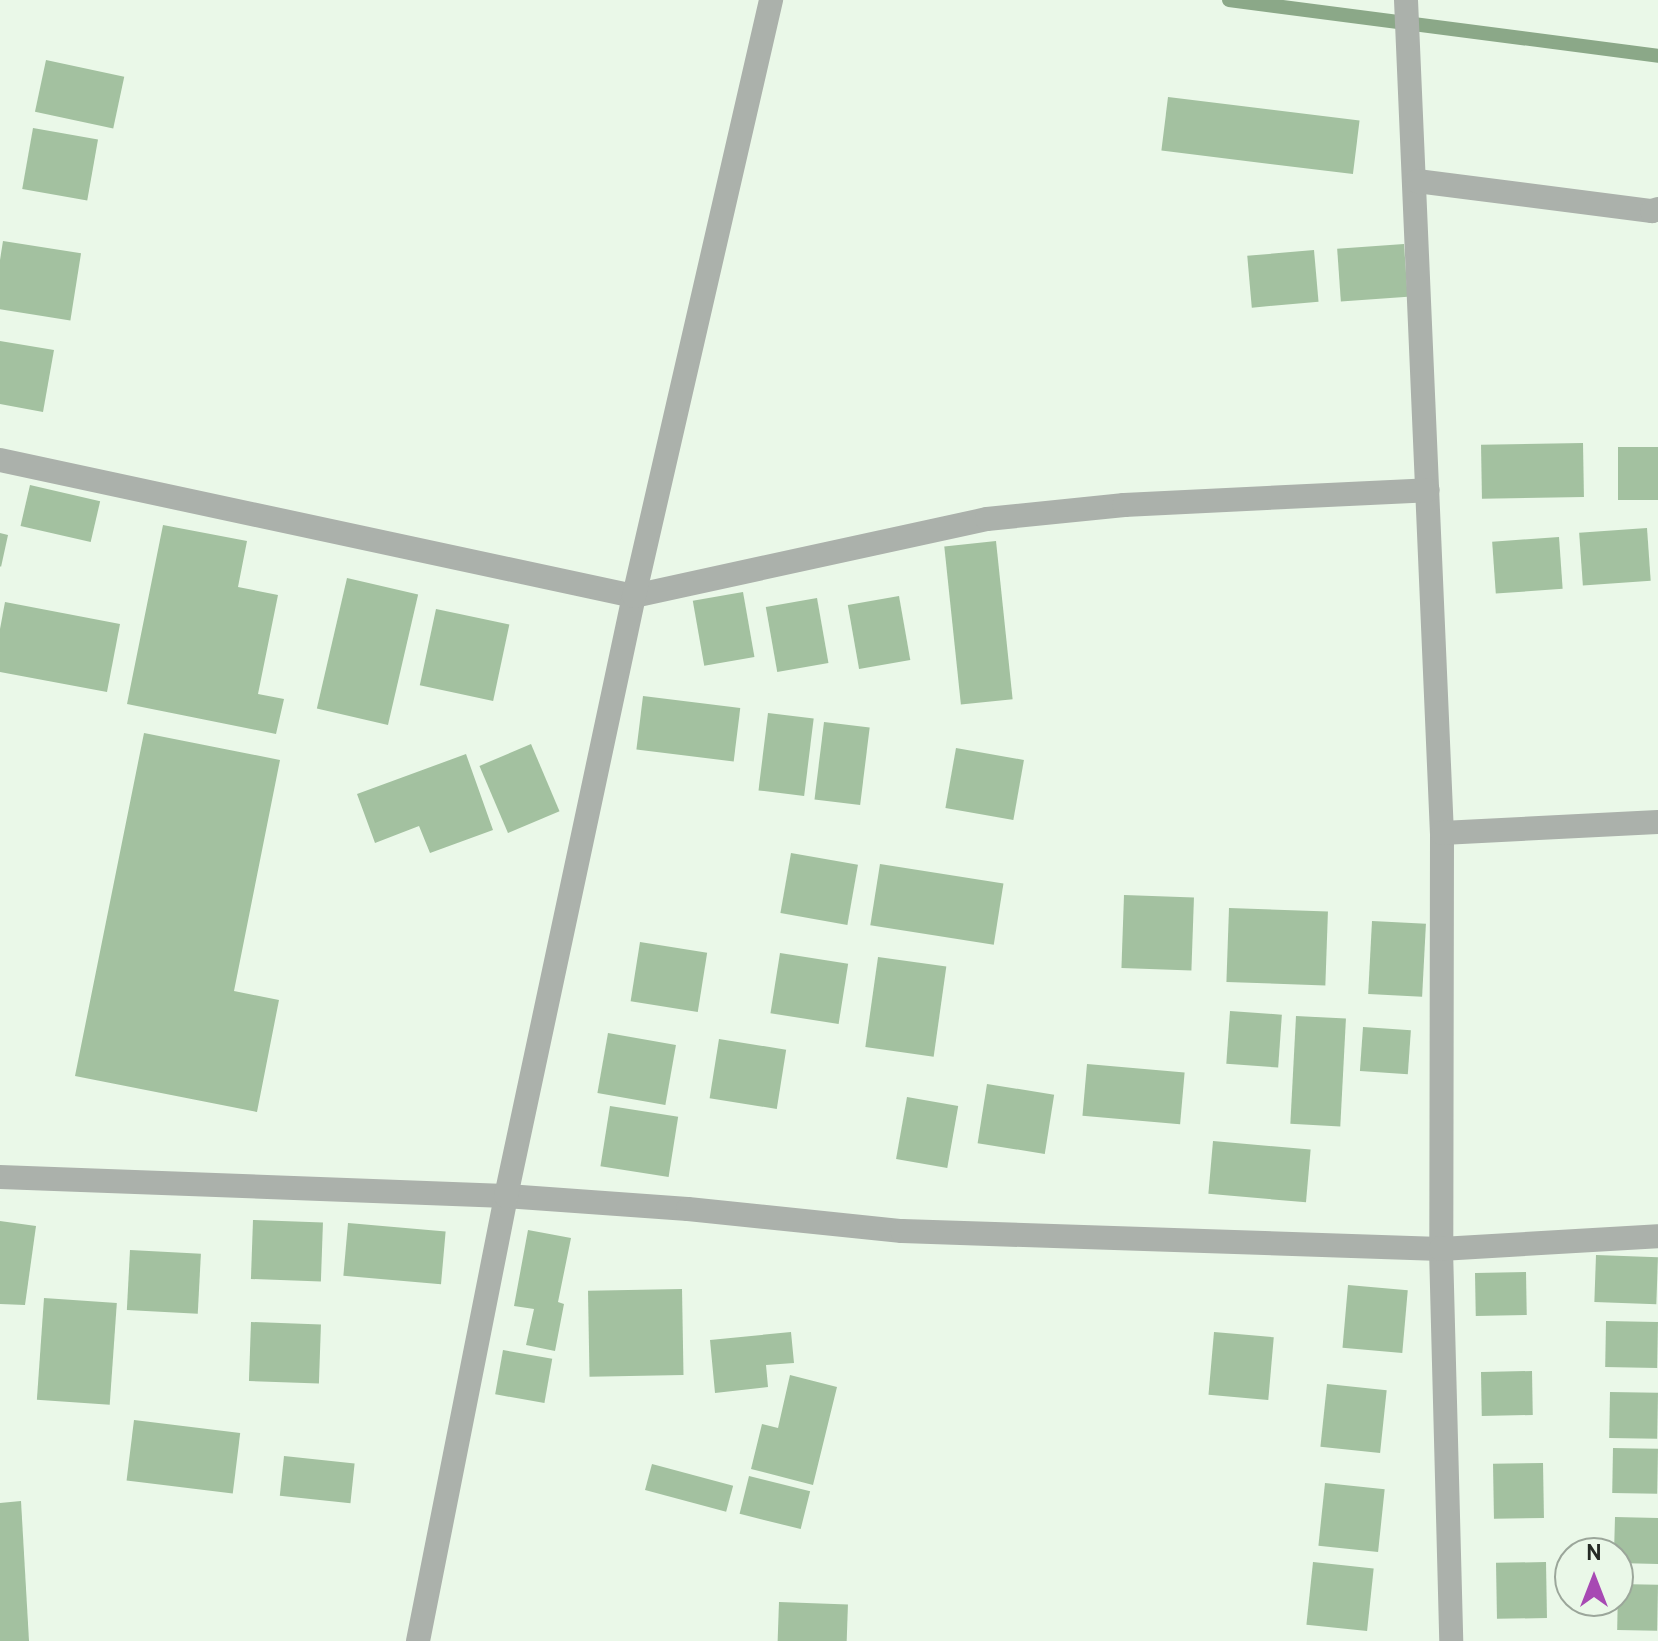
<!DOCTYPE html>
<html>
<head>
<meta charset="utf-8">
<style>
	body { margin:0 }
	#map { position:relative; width:1658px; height:1641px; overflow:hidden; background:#eaf8e8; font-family:Overpass,sans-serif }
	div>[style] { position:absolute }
	.stream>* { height:14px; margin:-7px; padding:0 7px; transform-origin:7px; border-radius:7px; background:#8ba888 }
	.building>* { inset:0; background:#a3c1a0; transform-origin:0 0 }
	.street>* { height:24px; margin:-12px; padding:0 12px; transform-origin:12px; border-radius:12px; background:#abb1ab }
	span { translate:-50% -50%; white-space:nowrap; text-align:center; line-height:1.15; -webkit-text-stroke:8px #eaf8e8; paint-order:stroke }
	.north { position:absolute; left:1554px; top:1537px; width:80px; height:80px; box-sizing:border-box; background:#eaf8e8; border:2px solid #9ba69a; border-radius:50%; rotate:0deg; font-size:22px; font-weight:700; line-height:32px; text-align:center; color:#252a24 }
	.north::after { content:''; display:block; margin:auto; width:28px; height:36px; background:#a749b3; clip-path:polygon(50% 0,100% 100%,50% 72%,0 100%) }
</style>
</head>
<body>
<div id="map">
	<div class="stream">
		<i style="left:1229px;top:0;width:433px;rotate:7.4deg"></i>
	</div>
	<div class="building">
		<i style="left:46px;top:60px;width:80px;height:53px;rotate:12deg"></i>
		<i style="left:1168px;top:97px;width:193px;height:54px;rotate:7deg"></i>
		<i style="left:33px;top:128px;width:66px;height:62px;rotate:10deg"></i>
		<i style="left:3px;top:241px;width:79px;height:68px;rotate:9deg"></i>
		<i style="left:1404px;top:244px;width:53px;height:67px;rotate:86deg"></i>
		<i style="left:1314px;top:250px;width:52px;height:67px;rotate:85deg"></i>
		<i style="clip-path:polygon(0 341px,54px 350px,43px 412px,0 404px)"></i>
		<i style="left:1583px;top:443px;width:54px;height:102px;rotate:89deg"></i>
		<i style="left:1658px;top:447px;width:53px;height:40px;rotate:90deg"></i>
		<i style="left:30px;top:485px;width:72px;height:42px;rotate:13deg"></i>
		<i style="clip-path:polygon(163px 525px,247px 541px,238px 587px,278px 595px,258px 694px,284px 699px,276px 734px,127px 704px)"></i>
		<i style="left:1647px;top:528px;width:53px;height:68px;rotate:86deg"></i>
		<i style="clip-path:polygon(0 533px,8px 535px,1px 567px,0 566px)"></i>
		<i style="left:1559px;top:537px;width:52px;height:67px;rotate:86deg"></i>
		<i style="left:996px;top:541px;width:159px;height:52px;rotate:84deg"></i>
		<i style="left:347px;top:578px;width:73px;height:134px;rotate:13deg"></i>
		<i style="left:743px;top:592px;width:66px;height:51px;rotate:80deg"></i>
		<i style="left:899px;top:596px;width:65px;height:52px;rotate:80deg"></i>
		<i style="left:817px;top:598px;width:66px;height:52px;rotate:80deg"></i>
		<i style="clip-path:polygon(5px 602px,120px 624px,107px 692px,0 672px,0 629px)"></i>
		<i style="left:436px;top:609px;width:75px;height:78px;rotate:12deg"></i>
		<i style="left:643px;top:696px;width:98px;height:54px;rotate:7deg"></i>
		<i style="left:768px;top:713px;width:46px;height:78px;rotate:7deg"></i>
		<i style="left:824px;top:722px;width:46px;height:78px;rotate:7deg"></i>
		<i style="clip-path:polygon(144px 733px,280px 760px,234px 991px,279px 1000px,257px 1112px,75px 1076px)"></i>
		<i style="left:531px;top:744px;width:73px;height:56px;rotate:67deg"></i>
		<i style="left:956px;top:748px;width:69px;height:61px;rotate:10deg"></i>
		<i style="clip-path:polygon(466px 754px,493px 830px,430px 853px,419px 826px,375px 843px,357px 794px)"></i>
		<i style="left:791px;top:853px;width:68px;height:61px;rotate:10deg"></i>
		<i style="left:880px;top:864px;width:125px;height:62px;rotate:9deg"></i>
		<i style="left:1124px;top:895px;width:70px;height:73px;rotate:2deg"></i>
		<i style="left:1229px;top:908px;width:99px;height:74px;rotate:2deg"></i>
		<i style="left:1372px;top:921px;width:54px;height:73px;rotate:3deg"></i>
		<i style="left:640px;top:942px;width:68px;height:60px;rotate:9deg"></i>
		<i style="left:780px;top:953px;width:69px;height:61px;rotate:9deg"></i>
		<i style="left:878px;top:957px;width:69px;height:91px;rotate:8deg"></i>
		<i style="left:1230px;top:1011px;width:52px;height:53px;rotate:4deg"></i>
		<i style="left:1296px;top:1016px;width:50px;height:108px;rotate:3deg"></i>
		<i style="left:1363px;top:1027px;width:48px;height:44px;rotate:4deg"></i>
		<i style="left:608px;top:1033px;width:69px;height:61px;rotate:10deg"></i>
		<i style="left:719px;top:1039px;width:68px;height:60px;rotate:9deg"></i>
		<i style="left:1087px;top:1064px;width:98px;height:52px;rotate:5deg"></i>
		<i style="left:987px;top:1084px;width:68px;height:60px;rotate:9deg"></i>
		<i style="left:907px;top:1097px;width:52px;height:63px;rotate:10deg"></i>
		<i style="left:610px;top:1106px;width:69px;height:61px;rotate:9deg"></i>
		<i style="left:1213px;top:1141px;width:98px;height:53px;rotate:5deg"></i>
		<i style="left:253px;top:1220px;width:70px;height:59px;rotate:2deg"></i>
		<i style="clip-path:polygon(0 1221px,36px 1226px,25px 1305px,0 1304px)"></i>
		<i style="left:348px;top:1223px;width:98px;height:53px;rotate:5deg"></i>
		<i style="clip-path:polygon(528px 1230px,571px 1238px,558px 1302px,564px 1304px,555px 1351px,526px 1345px,534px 1309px,514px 1306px)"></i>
		<i style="left:130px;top:1250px;width:71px;height:60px;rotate:3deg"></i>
		<i style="left:1596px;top:1255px;width:62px;height:47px;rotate:2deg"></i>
		<i style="left:1526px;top:1272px;width:43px;height:51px;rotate:89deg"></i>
		<i style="left:1348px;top:1285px;width:60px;height:63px;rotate:5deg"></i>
		<i style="left:682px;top:1289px;width:86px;height:94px;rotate:89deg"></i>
		<i style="left:44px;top:1298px;width:73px;height:102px;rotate:4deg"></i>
		<i style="left:1606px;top:1321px;width:52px;height:46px;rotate:1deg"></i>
		<i style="left:251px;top:1322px;width:70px;height:59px;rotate:2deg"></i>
		<i style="clip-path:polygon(791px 1332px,794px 1363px,766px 1365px,768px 1387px,715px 1393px,710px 1340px)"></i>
		<i style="left:1214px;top:1332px;width:60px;height:63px;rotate:5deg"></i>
		<i style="left:503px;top:1350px;width:50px;height:45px;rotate:10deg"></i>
		<i style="left:1532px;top:1371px;width:44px;height:51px;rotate:89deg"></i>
		<i style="clip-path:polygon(790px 1375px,837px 1387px,813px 1485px,751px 1469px,762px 1424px,778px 1428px)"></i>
		<i style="left:1327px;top:1384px;width:60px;height:63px;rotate:6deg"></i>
		<i style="left:1610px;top:1392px;width:48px;height:46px;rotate:1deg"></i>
		<i style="left:134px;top:1420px;width:107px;height:61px;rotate:7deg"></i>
		<i style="left:1613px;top:1448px;width:45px;height:45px;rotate:1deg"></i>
		<i style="left:284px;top:1456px;width:71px;height:40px;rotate:6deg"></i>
		<i style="left:1543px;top:1463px;width:55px;height:50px;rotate:89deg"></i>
		<i style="left:652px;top:1464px;width:84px;height:27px;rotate:15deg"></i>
		<i style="left:749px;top:1476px;width:63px;height:39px;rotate:14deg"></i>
		<i style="left:1325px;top:1483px;width:60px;height:63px;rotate:6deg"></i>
		<i style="clip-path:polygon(21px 1501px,29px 1641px,0 1641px,0 1503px)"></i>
		<i style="clip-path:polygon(1615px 1517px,1658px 1518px,1658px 1564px,1618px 1563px,1618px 1553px,1614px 1553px)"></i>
		<i style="left:1313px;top:1562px;width:61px;height:63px;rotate:6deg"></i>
		<i style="left:1546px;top:1562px;width:56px;height:50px;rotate:89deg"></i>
		<i style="left:1618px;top:1584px;width:40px;height:46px;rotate:1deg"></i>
		<i style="left:779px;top:1602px;width:69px;height:39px;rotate:2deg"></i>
	</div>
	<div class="street">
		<i style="left:1406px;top:0;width:834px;rotate:87.53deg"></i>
		<i style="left:1442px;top:833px;width:416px;rotate:90.1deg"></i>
		<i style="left:1441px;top:1249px;width:392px;rotate:88.5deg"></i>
		<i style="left:1417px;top:181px;width:237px;rotate:7.3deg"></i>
		<i style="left:1652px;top:211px;width:6px;rotate:-18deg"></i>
		<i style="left:0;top:460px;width:648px;rotate:12.11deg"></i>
		<i style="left:634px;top:596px;width:361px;rotate:-12.3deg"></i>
		<i style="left:987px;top:519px;width:138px;rotate:-5.8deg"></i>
		<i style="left:1124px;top:505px;width:304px;rotate:-2.8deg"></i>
		<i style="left:1442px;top:833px;width:216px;rotate:-2.9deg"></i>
		<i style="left:0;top:1177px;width:506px;rotate:2.15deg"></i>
		<i style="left:506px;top:1196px;width:182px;rotate:4.1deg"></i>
		<i style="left:688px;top:1209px;width:215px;rotate:5.9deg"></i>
		<i style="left:902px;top:1231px;width:539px;rotate:1.91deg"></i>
		<i style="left:1441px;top:1249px;width:217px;rotate:-3.4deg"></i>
		<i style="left:418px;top:1641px;width:454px;rotate:-78.8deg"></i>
		<i style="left:506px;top:1196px;width:614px;rotate:-77.96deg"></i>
		<i style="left:634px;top:596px;width:612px;rotate:-77.05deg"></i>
	</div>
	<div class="north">N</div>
</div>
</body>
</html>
